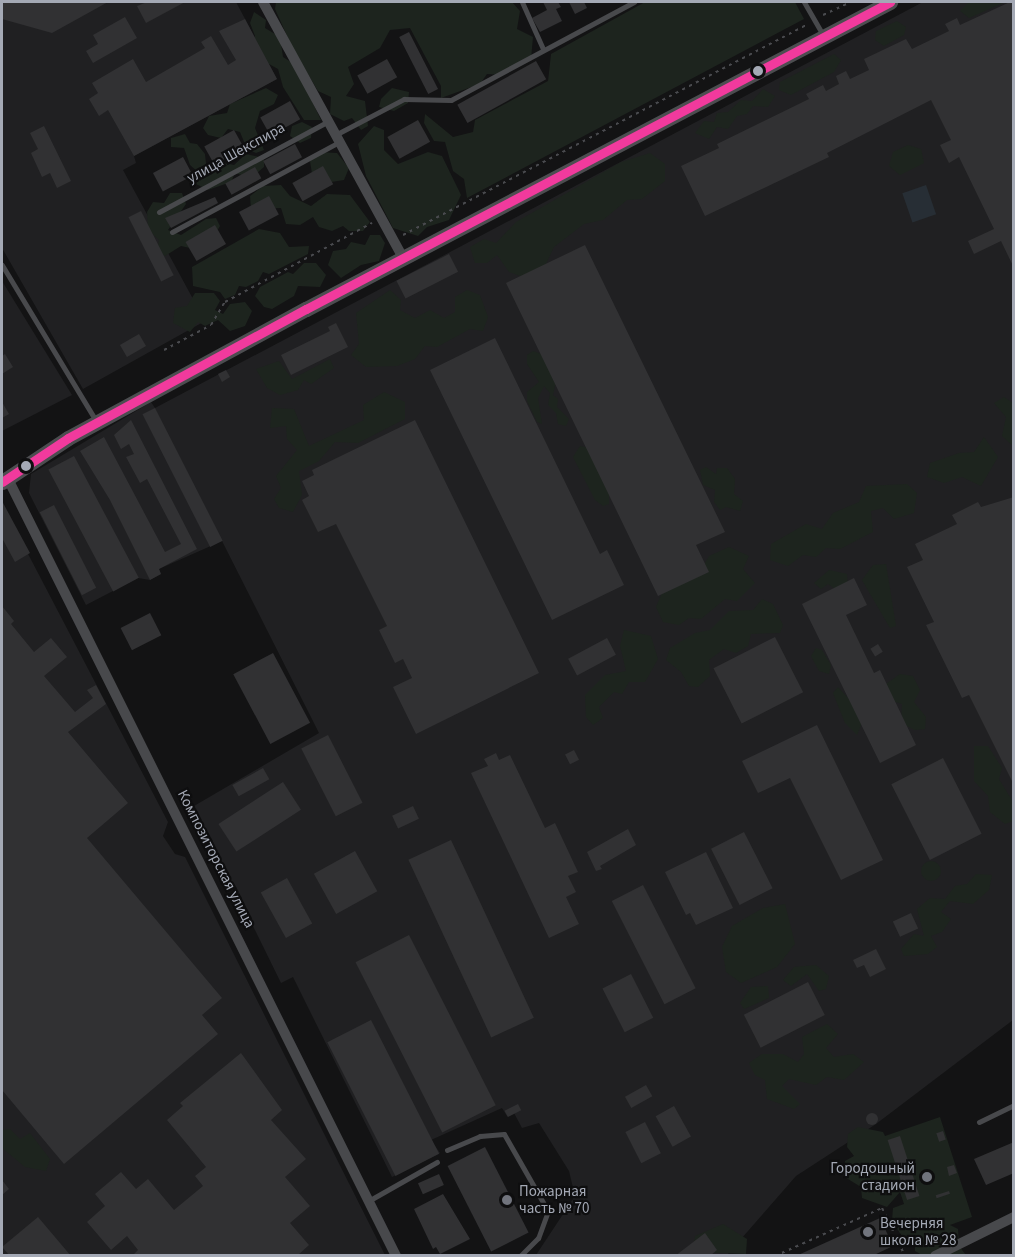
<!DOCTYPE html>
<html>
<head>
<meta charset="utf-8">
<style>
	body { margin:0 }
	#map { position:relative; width:1015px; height:1257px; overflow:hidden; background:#131314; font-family:"Source Sans 3",sans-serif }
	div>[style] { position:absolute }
	.built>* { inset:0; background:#202022 }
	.green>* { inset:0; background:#1d241e }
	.round { border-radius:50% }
	.water>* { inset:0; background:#272e35; transform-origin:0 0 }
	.building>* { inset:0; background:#313133; transform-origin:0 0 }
	.path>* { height:2px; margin-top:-1px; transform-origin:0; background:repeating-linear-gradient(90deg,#494a4e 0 3px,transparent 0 7.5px) }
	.lane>* { height:5px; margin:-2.5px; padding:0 2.5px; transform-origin:2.5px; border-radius:2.5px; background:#48494c }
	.street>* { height:10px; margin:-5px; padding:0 5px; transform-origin:5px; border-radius:5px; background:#48494c }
	.secondary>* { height:15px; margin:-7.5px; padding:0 7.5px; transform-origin:7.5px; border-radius:7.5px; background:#4c4d50 }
	.bus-1>* { height:9px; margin:-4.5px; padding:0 4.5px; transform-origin:4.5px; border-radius:4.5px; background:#f13a9d }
	.dots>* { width:16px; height:16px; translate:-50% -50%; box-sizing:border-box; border:3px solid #0e0e0f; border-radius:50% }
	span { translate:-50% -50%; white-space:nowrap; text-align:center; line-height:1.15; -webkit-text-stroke:4.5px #0e0e0f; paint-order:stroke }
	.street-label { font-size:15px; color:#a4a9b5 }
	.poi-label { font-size:15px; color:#a4a9b5 }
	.right { translate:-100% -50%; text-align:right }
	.left { translate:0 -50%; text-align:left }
	.frame { position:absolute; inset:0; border:3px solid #a4a9b5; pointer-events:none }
</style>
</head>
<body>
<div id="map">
	<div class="built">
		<i style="clip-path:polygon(2px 2px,236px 2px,277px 79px,134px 156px,136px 163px,123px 170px,205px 321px,83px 389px,2px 248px)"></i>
		<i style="clip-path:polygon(923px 2px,1013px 2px,1013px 1020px,876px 1124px,796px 1176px,727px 1255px,536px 1255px,575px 1196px,569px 1171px,539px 1123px,522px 1128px,514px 1113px,507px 1116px,502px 1108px,431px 1140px,440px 1153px,392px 1177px,293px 977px,281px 983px,194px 806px,319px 733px,222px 541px,159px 569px,161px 574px,150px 580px,138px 578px,86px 605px,29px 493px,31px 474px,151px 402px,155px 408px)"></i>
		<i style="clip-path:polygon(2px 281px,72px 395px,2px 431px)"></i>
		<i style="clip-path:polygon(2px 504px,168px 822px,163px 836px,175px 854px,185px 857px,385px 1255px,2px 1255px)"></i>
	</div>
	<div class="green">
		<i style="clip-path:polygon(276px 2px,512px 2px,520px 11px,517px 29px,533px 37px,531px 59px,502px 75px,487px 74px,480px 84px,441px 98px,441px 86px,410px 28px,390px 30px,380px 48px,348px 67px,354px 84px,346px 96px,365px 101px,368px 126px,361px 130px,352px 118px,344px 121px,330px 114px,331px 97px,318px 91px,293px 49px,275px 9px)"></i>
		<i style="clip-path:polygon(645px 2px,795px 2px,804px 19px,467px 198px,464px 179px,453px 171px,445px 142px,434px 141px,424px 123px,425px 114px,453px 137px,473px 132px,475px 120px,548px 81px,551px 54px)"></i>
		<i style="clip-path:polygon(969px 2px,1005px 2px,969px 18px,960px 11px)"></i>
		<i style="clip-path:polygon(254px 12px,266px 20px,265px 28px,280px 37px,283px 57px,294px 64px,321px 120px,304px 120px,283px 87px,278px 69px,258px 58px,250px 46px,255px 36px,250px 23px)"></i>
		<i style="clip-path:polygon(897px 21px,906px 27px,904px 35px,884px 46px,875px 40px,876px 31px)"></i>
		<i style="clip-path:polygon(834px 54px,841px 60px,834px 72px,791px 95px,779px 90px,780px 82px)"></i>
		<i style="clip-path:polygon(266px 88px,278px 95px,274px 104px,260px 111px,255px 128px,264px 150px,256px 153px,247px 149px,240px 132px,228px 129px,221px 138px,208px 135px,203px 128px,209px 116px,227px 113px,230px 104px)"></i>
		<i style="clip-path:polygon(392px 88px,409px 92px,408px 103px,394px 111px,379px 107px,381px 99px)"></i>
		<i style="clip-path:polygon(763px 89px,775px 96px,768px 107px,753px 106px,747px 114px,737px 116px,728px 129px,717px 127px,709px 139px,695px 133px,704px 121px,714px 122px,717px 113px,728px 112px,741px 100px,752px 101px)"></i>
		<i style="clip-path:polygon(302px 122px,312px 127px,311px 138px,300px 143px,290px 136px,292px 126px)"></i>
		<i style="clip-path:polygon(374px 126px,384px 130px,384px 150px,398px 164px,428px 152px,442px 156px,461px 195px,449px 220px,427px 227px,418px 236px,393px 228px,366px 176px,358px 144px)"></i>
		<i style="clip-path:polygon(185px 134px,190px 143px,197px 144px,205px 154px,207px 172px,224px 163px,234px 165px,246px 154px,264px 158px,264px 167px,251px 178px,235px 173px,231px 182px,208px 190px,196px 184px,199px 173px,190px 165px,184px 148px,171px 147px,171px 138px)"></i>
		<i style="clip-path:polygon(908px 145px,921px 149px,924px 163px,900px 175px,889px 166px,893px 152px)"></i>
		<i style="clip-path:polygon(318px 152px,337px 153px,349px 168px,344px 180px,325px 183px,312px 174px,310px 161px)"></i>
		<i style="clip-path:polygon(650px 153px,665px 164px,665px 181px,642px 199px,627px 200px,603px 220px,584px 224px,554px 247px,544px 268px,526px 278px,509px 272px,497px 255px,487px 263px,475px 263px,470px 247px,484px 239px,496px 243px,516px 222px,621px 162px)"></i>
		<i style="clip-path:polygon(281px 185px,290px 196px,311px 206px,327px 194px,350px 195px,370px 222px,363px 231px,349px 231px,343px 226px,332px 231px,319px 227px,313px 217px,300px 225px,286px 224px,281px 208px,251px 209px,250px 196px,263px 186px)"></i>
		<i style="clip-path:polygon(170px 193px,182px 193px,186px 204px,168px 230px,181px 235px,206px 219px,216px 218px,220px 226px,210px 243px,199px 250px,181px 246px,165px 256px,157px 251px,159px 240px,148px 230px,147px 212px,153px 202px,164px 203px)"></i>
		<i style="clip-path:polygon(259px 229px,280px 233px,289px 247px,309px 246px,308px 254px,269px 274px,263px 272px,258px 281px,246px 287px,239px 286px,235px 295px,225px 299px,220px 292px,193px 286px,192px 267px)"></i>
		<i style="clip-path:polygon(370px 235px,380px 235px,385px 243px,379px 261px,361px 265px,341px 278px,328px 265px,333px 251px,346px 249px,351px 242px,365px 245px)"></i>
		<i style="clip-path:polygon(304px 263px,316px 263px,326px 275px,320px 287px,298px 286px,294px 296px,272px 309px,264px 307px,255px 296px,260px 287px,288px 272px,293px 274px)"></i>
		<i style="clip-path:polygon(390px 290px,401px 300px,400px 310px,415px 318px,430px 310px,444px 318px,455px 312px,455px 297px,467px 290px,480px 295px,488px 317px,483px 331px,470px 329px,437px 347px,425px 346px,415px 359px,397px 366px,366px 367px,351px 355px,359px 344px,356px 313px)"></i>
		<i style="clip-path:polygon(195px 293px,214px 293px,220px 301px,215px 310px,223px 314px,230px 304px,245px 302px,252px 311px,245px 326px,230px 331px,218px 320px,205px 326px,198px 322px,190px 332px,173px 323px,175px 308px,187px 306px)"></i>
		<i style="clip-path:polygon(533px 351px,544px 355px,556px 381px,553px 395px,558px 399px,557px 407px,569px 419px,566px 426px,558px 424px,556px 413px,548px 405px,550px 393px,544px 386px,538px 398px,542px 424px,537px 422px,527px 401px,527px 392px,539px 382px,527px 364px,527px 355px)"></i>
		<i style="clip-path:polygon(330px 359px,334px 368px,311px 384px,304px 380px,298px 390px,280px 395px,267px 388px,256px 369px,279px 361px,292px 379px)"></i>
		<i style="clip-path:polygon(384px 392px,405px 402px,405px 419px,358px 443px,335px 442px,319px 461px,299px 471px,302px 495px,293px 512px,279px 508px,274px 499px,281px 488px,276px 476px,297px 450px,287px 439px,286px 426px,270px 428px,272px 408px,294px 409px,309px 446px,364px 420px,363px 405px)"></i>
		<i style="clip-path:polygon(1004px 397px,1013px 403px,1013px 446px,1002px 436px,1006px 417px,994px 403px)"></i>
		<i style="clip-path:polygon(984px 437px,998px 457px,981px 486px,962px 477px,944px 483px,927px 477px,930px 463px,959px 453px,974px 452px)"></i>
		<i style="clip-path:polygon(580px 446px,589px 448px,609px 490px,609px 504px,603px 506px,595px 500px,573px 457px)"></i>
		<i style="clip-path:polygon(706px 467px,716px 474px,717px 468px,727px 468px,735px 479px,734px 494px,743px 501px,740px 511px,726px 507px,720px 510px,714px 502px,715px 490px,703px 485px,700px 470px)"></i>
		<i style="clip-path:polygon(907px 484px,917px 493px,914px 513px,894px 519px,883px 508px,871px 511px,873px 532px,840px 549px,826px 548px,816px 557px,803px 555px,788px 566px,770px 560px,771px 544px,806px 524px,822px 529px,833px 513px,859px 502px,866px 486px)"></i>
		<i style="clip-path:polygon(729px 547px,749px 556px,743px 569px,755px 583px,737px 601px,725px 599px,701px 619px,689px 618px,679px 625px,663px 622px,656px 607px,667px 581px,700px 572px,709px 556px)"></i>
		<i style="clip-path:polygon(886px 564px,896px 626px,890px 628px,862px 580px,873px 565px)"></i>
		<i style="clip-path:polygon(829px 570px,847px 574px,848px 586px,835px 589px,828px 584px,821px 589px,814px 583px)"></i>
		<i style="clip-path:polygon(762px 599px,773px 604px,783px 625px,780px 633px,751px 634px,748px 646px,736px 653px,724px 649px,709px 660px,710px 676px,698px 687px,689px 686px,681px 672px,666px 660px,670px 648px,695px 633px,710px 630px,729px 611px,753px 610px)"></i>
		<i style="clip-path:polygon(624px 630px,651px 636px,658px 659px,645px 682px,629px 682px,622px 694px,614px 692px,599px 707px,603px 718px,593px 725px,586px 717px,585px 695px,605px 675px,626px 671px,620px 646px)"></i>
		<i style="clip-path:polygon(816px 648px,822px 650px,831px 665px,829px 674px,819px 671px,811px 656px)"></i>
		<i style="clip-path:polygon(900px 674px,913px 676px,920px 690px,914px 702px,926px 717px,925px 729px,915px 730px,901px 723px,902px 704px,889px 700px,883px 686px)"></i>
		<i style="clip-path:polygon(838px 687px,857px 708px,862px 723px,857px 735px,845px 723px,833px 693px)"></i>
		<i style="clip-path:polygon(974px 746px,988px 746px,1002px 768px,999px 779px,1013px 802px,1013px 821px,1005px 824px,990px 812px,988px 796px,974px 781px)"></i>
		<i class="round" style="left:921px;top:861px;width:20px;height:20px"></i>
		<i style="clip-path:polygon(976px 874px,992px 875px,989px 890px,973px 904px,950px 901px,941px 912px,951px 919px,942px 932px,931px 936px,937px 947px,928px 954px,904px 956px,901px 949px,914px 934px,924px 936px,917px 909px,930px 898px,945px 899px,955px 886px,967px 884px)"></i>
		<i style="clip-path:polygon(785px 904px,795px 944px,777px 967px,741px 983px,726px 972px,722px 947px,732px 926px,763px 908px)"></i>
		<i style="clip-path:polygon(816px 965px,829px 976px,826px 989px,819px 991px,807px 974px,791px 986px,783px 980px,794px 967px)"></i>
		<i style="clip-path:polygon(768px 986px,769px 998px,744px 1009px,740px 1003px,751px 987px)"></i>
		<i style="clip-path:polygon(827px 1024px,838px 1034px,826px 1048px,834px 1057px,853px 1054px,864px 1062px,844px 1080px,827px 1077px,816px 1085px,789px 1079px,782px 1086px,800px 1104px,794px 1109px,767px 1099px,765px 1080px,755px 1075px,749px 1063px,762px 1054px,783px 1054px,798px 1062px,804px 1054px,802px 1037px)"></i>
		<i style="clip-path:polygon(940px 1117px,972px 1217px,950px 1225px,958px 1229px,959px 1246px,966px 1255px,922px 1255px,915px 1251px,915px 1241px,901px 1235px,892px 1220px,893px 1208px,904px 1204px,900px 1192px,887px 1207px,862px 1198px,861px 1187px,843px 1176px,845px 1161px,854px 1156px,847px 1147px,848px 1134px,858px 1127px,883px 1132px,885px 1136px)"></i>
		<i style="clip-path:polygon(10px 1129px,20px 1139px,30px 1133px,50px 1159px,46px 1171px,25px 1167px,2px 1148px,2px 1130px)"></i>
		<i style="clip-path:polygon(723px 1224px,747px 1239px,746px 1254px,693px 1252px,695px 1236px)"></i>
	</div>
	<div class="water">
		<i style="left:926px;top:185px;width:31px;height:25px;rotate:71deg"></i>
	</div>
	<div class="building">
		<i style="clip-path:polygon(2px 2px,108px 2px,52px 33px,2px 19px)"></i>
		<i style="clip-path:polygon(147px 2px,185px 2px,146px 23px,137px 6px)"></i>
		<i style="clip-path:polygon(543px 2px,558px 2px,561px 7px,556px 9px,562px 21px,540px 32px,532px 18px,547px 10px)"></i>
		<i style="clip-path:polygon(569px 2px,584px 2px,587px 8px,575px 14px)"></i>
		<i style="clip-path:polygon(1010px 2px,1014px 2px,1014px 268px,1001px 241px,974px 254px,968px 241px,994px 229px,959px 157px,949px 163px,940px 145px,951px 140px,931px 100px,827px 153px,829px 157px,705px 216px,681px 166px,719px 148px,717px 144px,809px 99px,806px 94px,823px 85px,826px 91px,839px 84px,836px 76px,846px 71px,850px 79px,869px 70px,864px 59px,906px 39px,912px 49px,949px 31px,945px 24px,957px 18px,960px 25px)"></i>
		<i style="clip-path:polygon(125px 17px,137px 38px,93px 63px,86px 51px,98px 44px,93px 35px)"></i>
		<i style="clip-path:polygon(245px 19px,277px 79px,134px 156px,108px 110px,99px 116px,89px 99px,98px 93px,92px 83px,133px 59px,146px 82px,205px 48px,201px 42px,211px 36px,228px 65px,236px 60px,219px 31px)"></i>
		<i style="left:409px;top:32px;width:64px;height:11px;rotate:63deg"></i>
		<i style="left:387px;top:59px;width:21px;height:34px;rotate:61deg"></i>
		<i style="left:536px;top:61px;width:21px;height:90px;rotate:61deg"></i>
		<i style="left:290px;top:101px;width:21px;height:34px;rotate:61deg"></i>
		<i style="left:418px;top:120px;width:25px;height:35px;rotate:61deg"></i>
		<i style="clip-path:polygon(44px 126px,71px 181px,57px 188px,50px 173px,42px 177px,31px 153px,38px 149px,30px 133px)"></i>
		<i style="left:234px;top:130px;width:21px;height:34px;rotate:61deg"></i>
		<i style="left:295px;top:144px;width:15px;height:36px;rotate:62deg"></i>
		<i style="left:183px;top:157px;width:21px;height:34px;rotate:62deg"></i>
		<i style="left:323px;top:166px;width:21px;height:35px;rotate:61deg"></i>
		<i style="left:255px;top:167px;width:13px;height:34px;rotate:61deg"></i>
		<i style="left:269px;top:196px;width:21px;height:34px;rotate:62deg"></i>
		<i style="clip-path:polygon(215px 197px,218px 203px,171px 228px,165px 218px)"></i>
		<i style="left:141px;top:211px;width:72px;height:14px;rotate:63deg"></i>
		<i style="left:215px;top:225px;width:22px;height:34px;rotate:60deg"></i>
		<i style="clip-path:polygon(585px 245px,725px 532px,696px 545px,709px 572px,658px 596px,506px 283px)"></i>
		<i style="left:449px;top:254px;width:20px;height:59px;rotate:63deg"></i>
		<i style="clip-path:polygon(336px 323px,348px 347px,291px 375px,281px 355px,330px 331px,328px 327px)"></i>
		<i style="left:139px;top:334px;width:14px;height:22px;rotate:60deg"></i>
		<i style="clip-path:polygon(495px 338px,600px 554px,607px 550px,624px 585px,552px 620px,430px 370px)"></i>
		<i style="clip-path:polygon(5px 354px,13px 367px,2px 374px,2px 356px)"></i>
		<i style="clip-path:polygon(226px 370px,230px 377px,222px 382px,218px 374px)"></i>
		<i style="clip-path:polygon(2px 402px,9px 414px,2px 418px)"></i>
		<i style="left:155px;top:408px;width:149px;height:14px;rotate:63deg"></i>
		<i style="clip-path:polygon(131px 420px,197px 549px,159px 569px,161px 574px,150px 580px,110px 500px,80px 451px,104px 437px,165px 552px,181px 544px,147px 479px,140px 483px,126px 457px,134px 454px,129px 444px,121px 449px,114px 435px)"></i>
		<i style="clip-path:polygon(415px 420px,539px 673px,416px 734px,393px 687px,412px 678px,403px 659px,395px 663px,379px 630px,387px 626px,336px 524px,318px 532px,302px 500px,309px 496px,302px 481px,314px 475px,312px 470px)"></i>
		<i style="left:74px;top:456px;width:138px;height:29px;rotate:62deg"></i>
		<i style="clip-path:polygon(1014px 497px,1014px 785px,969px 695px,962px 698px,926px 625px,934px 622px,907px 567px,923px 560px,915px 544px,957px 524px,952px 515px,978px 502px,981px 507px)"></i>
		<i style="clip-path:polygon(2px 501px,30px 553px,15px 562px,2px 538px)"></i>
		<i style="left:54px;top:505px;width:93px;height:16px;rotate:63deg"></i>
		<i style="clip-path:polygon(854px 578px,867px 605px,846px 615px,874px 673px,880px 670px,916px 745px,880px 763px,802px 604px)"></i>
		<i style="clip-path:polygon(2px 606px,14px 621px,11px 624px,34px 652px,51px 638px,67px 657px,44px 676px,75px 712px,93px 698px,87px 690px,96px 685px,106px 704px,68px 732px,128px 803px,87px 838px,222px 998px,202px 1015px,218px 1034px,64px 1164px,2px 1090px)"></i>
		<i style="left:150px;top:613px;width:25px;height:33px;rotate:63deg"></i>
		<i style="left:775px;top:637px;width:62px;height:69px;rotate:63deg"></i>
		<i style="left:607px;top:638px;width:19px;height:44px;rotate:62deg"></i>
		<i style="left:878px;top:644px;width:9px;height:9px;rotate:58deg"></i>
		<i style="left:273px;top:653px;width:79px;height:45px;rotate:62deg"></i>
		<i style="clip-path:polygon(817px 725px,883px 860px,841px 880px,790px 778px,758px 793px,742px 761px)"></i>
		<i style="left:328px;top:735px;width:76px;height:30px;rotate:63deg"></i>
		<i style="left:574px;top:750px;width:11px;height:10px;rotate:63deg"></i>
		<i style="clip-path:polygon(496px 753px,499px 760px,510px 755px,545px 828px,555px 823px,578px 872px,568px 876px,576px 892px,566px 897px,579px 924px,549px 938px,471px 773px,488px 766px,484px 759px)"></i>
		<i style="left:943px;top:758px;width:85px;height:58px;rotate:63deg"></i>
		<i style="left:263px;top:768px;width:13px;height:35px;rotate:61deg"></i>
		<i style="left:283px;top:782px;width:33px;height:77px;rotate:57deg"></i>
		<i style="left:413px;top:806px;width:14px;height:23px;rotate:65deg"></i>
		<i style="clip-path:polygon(628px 829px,636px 845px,600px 866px,602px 869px,596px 871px,587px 852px)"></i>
		<i style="left:744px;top:832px;width:63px;height:37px;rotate:63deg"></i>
		<i style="left:451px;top:840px;width:196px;height:47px;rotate:65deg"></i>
		<i style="left:355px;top:851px;width:46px;height:47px;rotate:61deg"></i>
		<i style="clip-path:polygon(706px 852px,733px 908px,696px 925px,690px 913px,686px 915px,665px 872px)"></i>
		<i style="left:287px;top:878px;width:52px;height:30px;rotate:61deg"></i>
		<i style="left:643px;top:885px;width:116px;height:35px;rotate:63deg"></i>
		<i style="left:911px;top:913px;width:17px;height:20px;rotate:65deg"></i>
		<i style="left:409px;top:935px;width:191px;height:60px;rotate:63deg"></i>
		<i style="clip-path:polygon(876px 949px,886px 969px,870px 977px,864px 965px,857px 968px,853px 960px)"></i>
		<i style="left:631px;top:974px;width:49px;height:32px;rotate:63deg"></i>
		<i style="left:808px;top:982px;width:37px;height:72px;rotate:63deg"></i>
		<i style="left:371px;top:1020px;width:150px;height:49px;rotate:63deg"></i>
		<i style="clip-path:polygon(241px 1053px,282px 1110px,271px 1120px,306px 1159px,285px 1177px,310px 1206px,290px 1223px,309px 1245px,297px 1256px,132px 1256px,138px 1250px,127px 1236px,111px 1250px,87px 1222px,105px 1206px,95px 1194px,121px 1172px,136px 1189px,148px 1179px,174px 1210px,203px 1186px,195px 1176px,206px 1167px,167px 1120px,183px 1106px,180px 1103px)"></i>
		<i style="left:646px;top:1085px;width:13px;height:24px;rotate:61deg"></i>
		<i style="left:518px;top:1104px;width:7px;height:15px;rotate:63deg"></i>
		<i style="left:674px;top:1106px;width:35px;height:21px;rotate:61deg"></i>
		<i class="round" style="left:866px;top:1113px;width:12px;height:12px"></i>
		<i style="left:645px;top:1122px;width:35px;height:22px;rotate:63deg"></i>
		<i style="left:943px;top:1131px;width:9px;height:7px;rotate:72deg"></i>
		<i style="left:900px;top:1136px;width:63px;height:13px;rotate:72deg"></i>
		<i style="clip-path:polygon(1014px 1142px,1014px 1173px,986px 1185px,974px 1159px)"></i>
		<i style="left:485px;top:1147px;width:96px;height:42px;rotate:63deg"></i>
		<i style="clip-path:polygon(954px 1165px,957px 1173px,949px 1176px,947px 1167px)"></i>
		<i style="left:439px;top:1174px;width:12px;height:23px;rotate:66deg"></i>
		<i style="clip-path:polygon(2px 1180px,9px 1189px,2px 1195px)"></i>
		<i style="left:949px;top:1191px;width:3px;height:14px;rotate:72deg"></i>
		<i style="clip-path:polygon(443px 1194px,470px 1239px,440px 1254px,436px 1247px,433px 1249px,414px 1209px)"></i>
		<i style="clip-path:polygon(38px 1217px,71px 1256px,10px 1256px,2px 1247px)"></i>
		<i style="clip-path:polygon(880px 1218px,893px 1246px,872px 1256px,796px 1256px)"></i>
		<i style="clip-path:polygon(705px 1233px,717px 1250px,710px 1256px,675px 1256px)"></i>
	</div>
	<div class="path">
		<i style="left:823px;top:15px;width:31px;rotate:-25deg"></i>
		<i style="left:403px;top:235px;width:457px;rotate:-27.5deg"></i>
		<i style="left:164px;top:350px;width:53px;rotate:-28deg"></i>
		<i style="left:211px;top:325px;width:27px;rotate:-59deg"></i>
		<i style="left:225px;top:302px;width:167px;rotate:-28.3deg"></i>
		<i style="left:775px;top:1256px;width:117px;rotate:-24.2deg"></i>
		<i style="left:882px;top:1208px;width:53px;rotate:64.4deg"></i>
	</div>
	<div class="lane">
		<i style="left:522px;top:2px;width:51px;rotate:65.9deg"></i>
		<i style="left:804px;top:2px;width:38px;rotate:60deg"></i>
		<i style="left:335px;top:135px;width:78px;rotate:-27.6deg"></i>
		<i style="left:404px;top:99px;width:47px;rotate:1.2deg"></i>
		<i style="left:451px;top:100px;width:208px;rotate:-28.2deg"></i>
		<i style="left:159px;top:212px;width:191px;rotate:-28.2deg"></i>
		<i style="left:172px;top:232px;width:190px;rotate:-28.3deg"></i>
		<i style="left:2px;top:265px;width:182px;rotate:58.9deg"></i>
		<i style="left:979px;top:1122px;width:39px;rotate:-26deg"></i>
		<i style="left:447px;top:1150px;width:36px;rotate:-23deg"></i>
		<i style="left:480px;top:1136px;width:24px;rotate:-5deg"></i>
		<i style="left:504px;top:1134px;width:89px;rotate:60.3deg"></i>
		<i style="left:548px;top:1211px;width:29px;rotate:110deg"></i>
		<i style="left:538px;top:1238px;width:25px;rotate:135deg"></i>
		<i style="left:370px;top:1200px;width:77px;rotate:-29.6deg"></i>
	</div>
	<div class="street">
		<i style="left:263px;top:2px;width:292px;rotate:61.3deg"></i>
		<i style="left:7px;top:477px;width:871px;rotate:63.46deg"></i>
		<i style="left:935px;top:1256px;width:88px;rotate:-26.3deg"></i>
	</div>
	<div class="secondary">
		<i style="left:2px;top:482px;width:79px;rotate:-33.7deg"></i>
		<i style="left:68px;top:438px;width:271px;rotate:-28.5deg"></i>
		<i style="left:306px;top:309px;width:660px;rotate:-27.73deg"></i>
	</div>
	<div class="bus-1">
		<i style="left:2px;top:482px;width:79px;rotate:-33.7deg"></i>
		<i style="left:68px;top:438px;width:271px;rotate:-28.5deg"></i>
		<i style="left:306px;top:309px;width:660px;rotate:-27.73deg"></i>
	</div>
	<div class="dots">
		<i style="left:758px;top:71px;background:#a4a9b5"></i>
		<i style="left:26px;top:466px;background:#a4a9b5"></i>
		<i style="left:927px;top:1177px;background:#71747d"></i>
		<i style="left:507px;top:1200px;background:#71747d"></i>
		<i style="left:868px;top:1232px;background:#71747d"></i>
	</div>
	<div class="street-label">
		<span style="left:236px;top:153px;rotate:-29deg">улица Шекспира</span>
		<span style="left:216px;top:859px;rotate:63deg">Композиторская улица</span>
	</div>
	<div class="poi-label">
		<span class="right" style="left:915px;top:1177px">Городошный<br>стадион</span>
		<span class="left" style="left:519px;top:1200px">Пожарная<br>часть № 70</span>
		<span class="left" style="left:880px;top:1232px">Вечерняя<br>школа № 28</span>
	</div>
	<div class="frame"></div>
</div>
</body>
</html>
